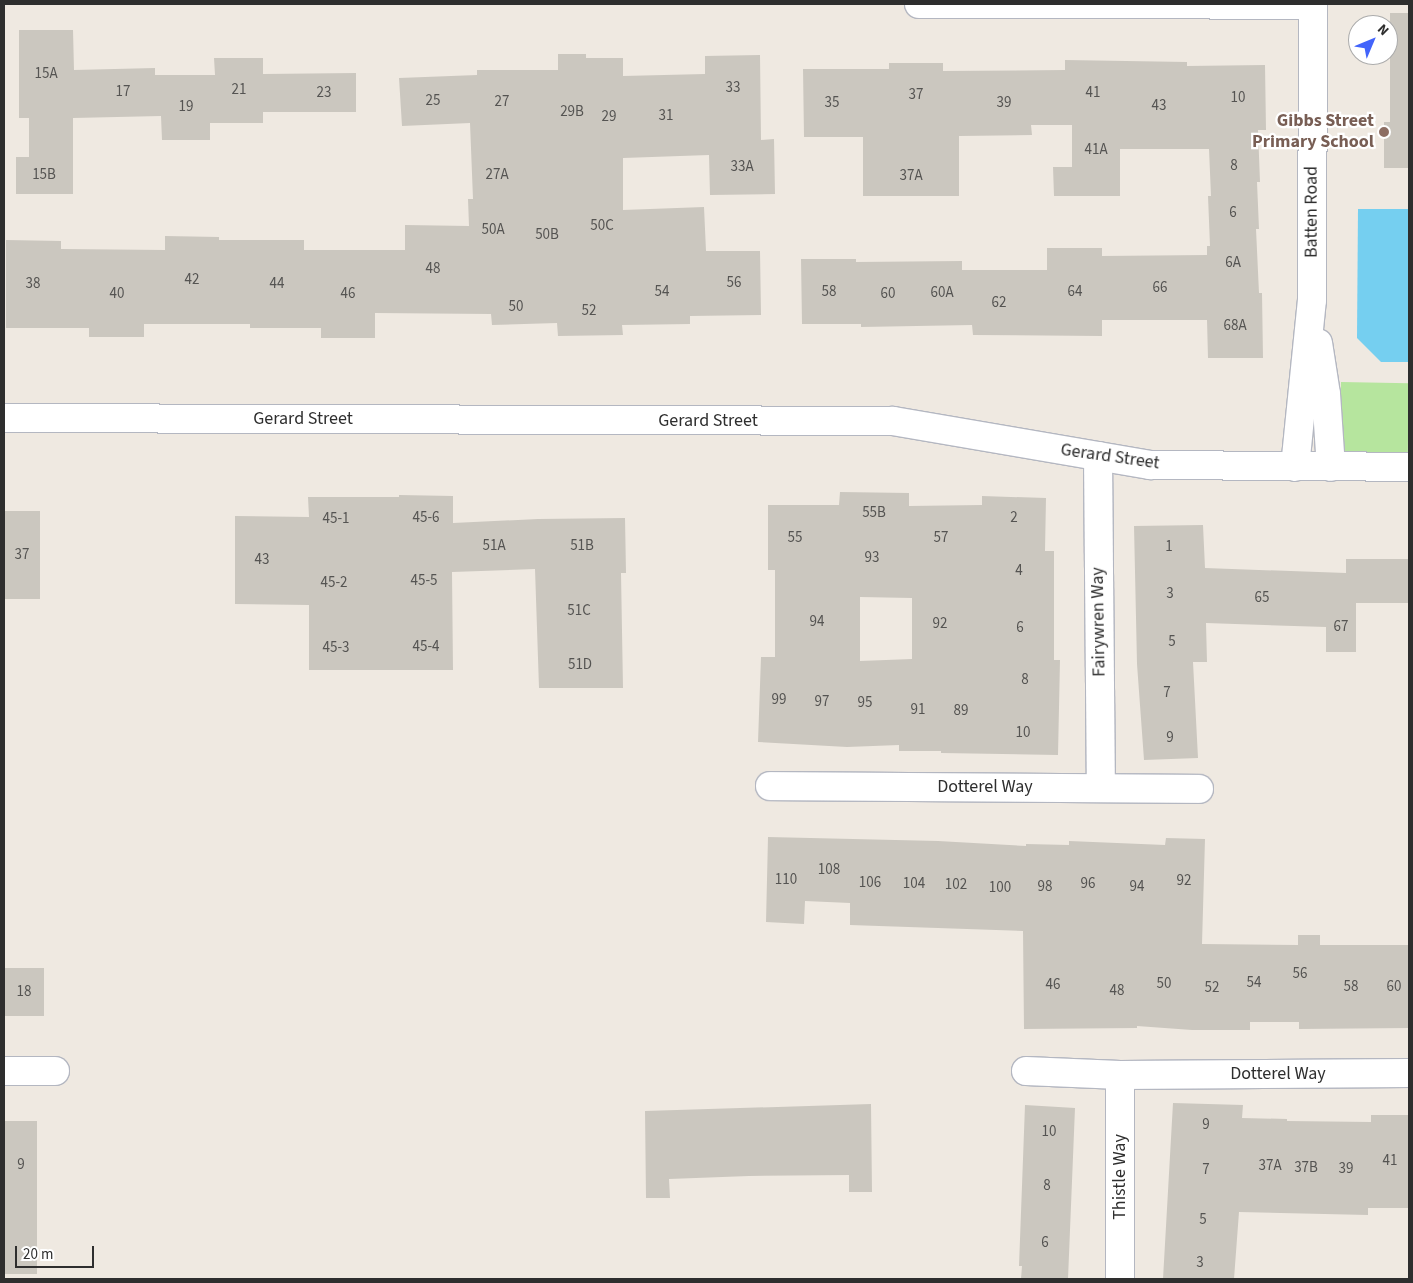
<!DOCTYPE html>
<html>
<head>
<meta charset="utf-8">
<style>
	body { margin:0 }
	#map { position:relative; width:1413px; height:1283px; overflow:hidden; background:#efe9e1; font-family:"Source Sans 3",sans-serif }
	div>[style] { position:absolute }
	.green>* { inset:0; background:#b6e59e; transform-origin:0 0 }
	.water>* { inset:0; background:#75cff0 }
	.building>* { inset:0; background:#cbc7bf; transform-origin:0 0 }
	.roads { filter:drop-shadow(1px 0 #b4b7c1) drop-shadow(-1px 0 #b4b7c1) drop-shadow(0 1px #b4b7c1) drop-shadow(0 -1px #b4b7c1) }
	.street>* { height:28px; margin:-14px; padding:0 14px; transform-origin:14px; border-radius:14px; background:#fff }
	.secondary>* { height:28px; margin:-14px; padding:0 14px; transform-origin:14px; border-radius:14px; background:#fff }
	.dots>* { width:14px; height:14px; translate:-50% -50%; box-sizing:border-box; border:2px solid #fff; border-radius:50% }
	span { translate:-50% -50%; white-space:nowrap; text-align:center; line-height:1.15; -webkit-text-stroke:4.5px #fff; paint-order:stroke }
	.number-label { font-size:15px; color:#555452 }
	.number-label span { -webkit-text-stroke-width:0 }
	.education-label { font-size:18px; color:#785e54; font-weight:700 }
	.right { translate:-100% -50%; text-align:right }
	.street-label { font-size:18px; color:#2e2e2e }
	.frame { position:absolute; inset:0; border:5px solid #2e2e2e; pointer-events:none }
	.north { position:absolute; left:1348px; top:15px; width:50px; height:50px; box-sizing:border-box; background:#fff; border:1px solid #ababab; border-radius:50%; rotate:45deg; font-size:14px; font-weight:700; line-height:20px; text-align:center; color:#2e2e2e }
	.north::after { content:''; display:block; margin:auto; width:18px; height:22px; background:#4264fb; clip-path:polygon(50% 0,100% 100%,50% 72%,0 100%) }
	.scale { position:absolute; left:15px; top:1246px; width:79px; height:22px; box-sizing:border-box; border:2px solid #2e2e2e; border-top:0; padding-left:6px; font-size:15px; line-height:18px; white-space:nowrap; color:#2e2e2e; -webkit-text-stroke:4px #fff; paint-order:stroke }
</style>
</head>
<body>
<div id="map">
	<div class="green">
		<i style="left:1341px;top:382px;width:68px;height:73px;rotate:1deg"></i>
	</div>
	<div class="water">
		<i style="clip-path:polygon(1358px 209px,1409px 209px,1409px 362px,1381px 362px,1357px 338px)"></i>
	</div>
	<div class="building">
		<i style="clip-path:polygon(1390px 13px,1409px 13px,1409px 168px,1384px 168px,1384px 122px,1390px 122px)"></i>
		<i style="clip-path:polygon(19px 30px,73px 30px,74px 70px,155px 68px,155px 75px,215px 75px,214px 58px,263px 58px,263px 74px,356px 73px,356px 112px,263px 112px,263px 123px,210px 123px,210px 140px,162px 140px,161px 116px,73px 118px,73px 194px,16px 194px,16px 157px,29px 157px,29px 118px,19px 118px)"></i>
		<i style="clip-path:polygon(558px 54px,586px 54px,586px 58px,623px 58px,623px 76px,705px 74px,705px 56px,760px 55px,761px 140px,774px 139px,775px 194px,710px 195px,709px 155px,623px 158px,623px 210px,704px 207px,706px 251px,760px 251px,761px 315px,690px 316px,690px 324px,622px 325px,623px 335px,558px 336px,557px 323px,492px 325px,491px 314px,375px 313px,375px 338px,321px 338px,321px 328px,250px 328px,250px 324px,144px 324px,144px 337px,89px 337px,89px 328px,6px 328px,6px 240px,61px 241px,61px 249px,165px 250px,165px 236px,219px 237px,219px 240px,304px 240px,304px 250px,405px 250px,405px 225px,469px 226px,468px 199px,473px 199px,470px 123px,402px 126px,399px 78px,477px 75px,477px 70px,558px 70px)"></i>
		<i style="clip-path:polygon(1065px 60px,1187px 62px,1187px 66px,1265px 65px,1266px 130px,1258px 130px,1260px 182px,1257px 182px,1259px 229px,1256px 229px,1259px 293px,1262px 293px,1263px 358px,1208px 358px,1207px 320px,1102px 320px,1102px 336px,973px 335px,972px 325px,861px 327px,861px 324px,802px 324px,801px 259px,856px 259px,856px 262px,962px 261px,962px 270px,1047px 270px,1047px 248px,1102px 248px,1102px 256px,1207px 255px,1207px 246px,1210px 246px,1208px 196px,1211px 196px,1209px 149px,1120px 149px,1120px 196px,1054px 196px,1053px 167px,1072px 167px,1072px 125px,1031px 125px,1032px 135px,959px 136px,959px 196px,863px 196px,863px 137px,804px 137px,803px 69px,889px 69px,889px 63px,943px 63px,943px 71px,1065px 70px)"></i>
		<i style="clip-path:polygon(evenodd,840px 492px,909px 493px,909px 506px,982px 505px,982px 496px,1046px 498px,1045px 551px,1054px 551px,1054px 660px,1060px 660px,1058px 755px,941px 753px,941px 751px,899px 751px,899px 745px,847px 747px,758px 742px,761px 657px,775px 657px,775px 570px,768px 570px,768px 505px,839px 505px,840px 492px,860px 597px,912px 598px,912px 659px,860px 661px,860px 597px)"></i>
		<i style="clip-path:polygon(399px 495px,453px 496px,453px 523px,538px 519px,625px 518px,626px 573px,621px 573px,623px 688px,539px 688px,535px 569px,452px 572px,453px 670px,309px 670px,309px 605px,235px 604px,235px 516px,309px 517px,308px 497px,399px 497px)"></i>
		<i style="left:4px;top:511px;width:36px;height:88px"></i>
		<i style="clip-path:polygon(1203px 525px,1205px 568px,1346px 573px,1346px 559px,1409px 559px,1409px 603px,1356px 603px,1356px 652px,1326px 652px,1326px 627px,1206px 623px,1207px 662px,1193px 662px,1198px 758px,1144px 760px,1137px 664px,1134px 526px)"></i>
		<i style="clip-path:polygon(768px 837px,938px 841px,1026px 846px,1026px 844px,1069px 845px,1069px 841px,1165px 845px,1166px 838px,1205px 839px,1202px 944px,1298px 945px,1298px 935px,1320px 935px,1320px 945px,1409px 945px,1409px 1028px,1299px 1029px,1299px 1022px,1250px 1022px,1250px 1030px,1192px 1030px,1137px 1026px,1137px 1028px,1024px 1029px,1023px 931px,850px 925px,850px 903px,805px 901px,804px 924px,766px 922px)"></i>
		<i style="left:4px;top:968px;width:40px;height:48px"></i>
		<i style="clip-path:polygon(1173px 1103px,1243px 1105px,1242px 1118px,1287px 1119px,1287px 1121px,1371px 1122px,1371px 1115px,1409px 1115px,1409px 1208px,1368px 1208px,1368px 1215px,1239px 1212px,1234px 1279px,1163px 1279px)"></i>
		<i style="clip-path:polygon(871px 1104px,872px 1192px,849px 1192px,849px 1175px,749px 1176px,669px 1179px,670px 1198px,646px 1198px,645px 1111px)"></i>
		<i style="clip-path:polygon(1025px 1105px,1075px 1108px,1068px 1279px,1021px 1279px,1022px 1266px,1019px 1266px)"></i>
		<i style="left:4px;top:1121px;width:33px;height:153px"></i>
	</div>
	<div class="roads">
		<div class="street">
			<i style="left:919px;top:4px;width:394px;rotate:0.1deg"></i>
			<i style="left:1318px;top:343px;width:52px;rotate:81.1deg"></i>
			<i style="left:1326px;top:394px;width:73px;rotate:86.1deg"></i>
			<i style="left:1098px;top:456px;width:332px;rotate:89.5deg"></i>
			<i style="left:1295px;top:467px;width:168px;rotate:-84.2deg"></i>
			<i style="left:1312px;top:300px;width:296px;rotate:-89.8deg"></i>
			<i style="left:770px;top:786px;width:429px;rotate:0.4deg"></i>
			<i style="left:4px;top:1071px;width:51px"></i>
			<i style="left:1026px;top:1071px;width:94px;rotate:2.4deg"></i>
			<i style="left:1120px;top:1075px;width:289px;rotate:-0.4deg"></i>
			<i style="left:1120px;top:1279px;width:204px;rotate:-90deg"></i>
		</div>
		<div class="secondary">
			<i style="left:4px;top:418px;width:889px;rotate:0.19deg"></i>
			<i style="left:893px;top:421px;width:261px;rotate:9.7deg"></i>
			<i style="left:1150px;top:465px;width:259px;rotate:0.4deg"></i>
		</div>
	</div>
	<div class="dots">
		<i style="left:1384px;top:132px;background:#8d6e63"></i>
	</div>
	<div class="number-label">
		<span style="left:46px;top:74px">15A</span>
		<span style="left:733px;top:88px">33</span>
		<span style="left:239px;top:90px">21</span>
		<span style="left:123px;top:92px">17</span>
		<span style="left:324px;top:93px">23</span>
		<span style="left:1093px;top:93px">41</span>
		<span style="left:916px;top:95px">37</span>
		<span style="left:1238px;top:98px">10</span>
		<span style="left:433px;top:101px">25</span>
		<span style="left:502px;top:102px">27</span>
		<span style="left:832px;top:103px">35</span>
		<span style="left:1004px;top:103px">39</span>
		<span style="left:1159px;top:106px">43</span>
		<span style="left:186px;top:107px">19</span>
		<span style="left:572px;top:112px">29B</span>
		<span style="left:666px;top:116px">31</span>
		<span style="left:609px;top:117px">29</span>
		<span style="left:1096px;top:150px">41A</span>
		<span style="left:1234px;top:166px">8</span>
		<span style="left:742px;top:167px">33A</span>
		<span style="left:44px;top:175px">15B</span>
		<span style="left:497px;top:175px">27A</span>
		<span style="left:911px;top:176px">37A</span>
		<span style="left:1233px;top:213px">6</span>
		<span style="left:602px;top:226px">50C</span>
		<span style="left:493px;top:230px">50A</span>
		<span style="left:547px;top:235px">50B</span>
		<span style="left:1233px;top:263px">6A</span>
		<span style="left:433px;top:269px">48</span>
		<span style="left:192px;top:280px">42</span>
		<span style="left:734px;top:283px">56</span>
		<span style="left:33px;top:284px">38</span>
		<span style="left:277px;top:284px">44</span>
		<span style="left:1160px;top:288px">66</span>
		<span style="left:662px;top:292px">54</span>
		<span style="left:829px;top:292px">58</span>
		<span style="left:1075px;top:292px">64</span>
		<span style="left:942px;top:293px">60A</span>
		<span style="left:117px;top:294px">40</span>
		<span style="left:348px;top:294px">46</span>
		<span style="left:888px;top:294px">60</span>
		<span style="left:999px;top:303px">62</span>
		<span style="left:516px;top:307px">50</span>
		<span style="left:589px;top:311px">52</span>
		<span style="left:1235px;top:326px">68A</span>
		<span style="left:874px;top:513px">55B</span>
		<span style="left:426px;top:518px">45-6</span>
		<span style="left:1014px;top:518px">2</span>
		<span style="left:336px;top:519px">45-1</span>
		<span style="left:795px;top:538px">55</span>
		<span style="left:941px;top:538px">57</span>
		<span style="left:494px;top:546px">51A</span>
		<span style="left:582px;top:546px">51B</span>
		<span style="left:1169px;top:547px">1</span>
		<span style="left:22px;top:555px">37</span>
		<span style="left:872px;top:558px">93</span>
		<span style="left:262px;top:560px">43</span>
		<span style="left:1019px;top:571px">4</span>
		<span style="left:424px;top:581px">45-5</span>
		<span style="left:334px;top:583px">45-2</span>
		<span style="left:1170px;top:594px">3</span>
		<span style="left:1262px;top:598px">65</span>
		<span style="left:579px;top:611px">51C</span>
		<span style="left:817px;top:622px">94</span>
		<span style="left:940px;top:624px">92</span>
		<span style="left:1341px;top:627px">67</span>
		<span style="left:1020px;top:628px">6</span>
		<span style="left:1172px;top:642px">5</span>
		<span style="left:426px;top:647px">45-4</span>
		<span style="left:336px;top:648px">45-3</span>
		<span style="left:580px;top:665px">51D</span>
		<span style="left:1025px;top:680px">8</span>
		<span style="left:1167px;top:693px">7</span>
		<span style="left:779px;top:700px">99</span>
		<span style="left:822px;top:702px">97</span>
		<span style="left:865px;top:703px">95</span>
		<span style="left:918px;top:710px">91</span>
		<span style="left:961px;top:711px">89</span>
		<span style="left:1023px;top:733px">10</span>
		<span style="left:1170px;top:738px">9</span>
		<span style="left:829px;top:870px">108</span>
		<span style="left:786px;top:880px">110</span>
		<span style="left:1184px;top:881px">92</span>
		<span style="left:870px;top:883px">106</span>
		<span style="left:914px;top:884px">104</span>
		<span style="left:1088px;top:884px">96</span>
		<span style="left:956px;top:885px">102</span>
		<span style="left:1045px;top:887px">98</span>
		<span style="left:1137px;top:887px">94</span>
		<span style="left:1000px;top:888px">100</span>
		<span style="left:1300px;top:974px">56</span>
		<span style="left:1254px;top:983px">54</span>
		<span style="left:1164px;top:984px">50</span>
		<span style="left:1053px;top:985px">46</span>
		<span style="left:1351px;top:987px">58</span>
		<span style="left:1394px;top:987px">60</span>
		<span style="left:1212px;top:988px">52</span>
		<span style="left:1117px;top:991px">48</span>
		<span style="left:24px;top:992px">18</span>
		<span style="left:1206px;top:1125px">9</span>
		<span style="left:1049px;top:1132px">10</span>
		<span style="left:1390px;top:1161px">41</span>
		<span style="left:21px;top:1165px">9</span>
		<span style="left:1270px;top:1166px">37A</span>
		<span style="left:1306px;top:1168px">37B</span>
		<span style="left:1346px;top:1169px">39</span>
		<span style="left:1206px;top:1170px">7</span>
		<span style="left:1047px;top:1186px">8</span>
		<span style="left:1203px;top:1220px">5</span>
		<span style="left:1045px;top:1243px">6</span>
		<span style="left:1200px;top:1263px">3</span>
	</div>
	<div class="education-label">
		<span class="right" style="left:1374px;top:132px">Gibbs Street<br>Primary School</span>
	</div>
	<div class="street-label">
		<span style="left:1312px;top:212px;rotate:-90deg">Batten Road</span>
		<span style="left:303px;top:419px">Gerard Street</span>
		<span style="left:708px;top:421px">Gerard Street</span>
		<span style="left:1110px;top:457px;rotate:8deg">Gerard Street</span>
		<span style="left:1099px;top:622px;rotate:-91deg">Fairywren Way</span>
		<span style="left:985px;top:787px">Dotterel Way</span>
		<span style="left:1278px;top:1074px">Dotterel Way</span>
		<span style="left:1120px;top:1177px;rotate:-90deg">Thistle Way</span>
	</div>
	<div class="frame"></div>
	<div class="north">N</div>
	<div class="scale">20 m</div>
</div>
</body>
</html>
